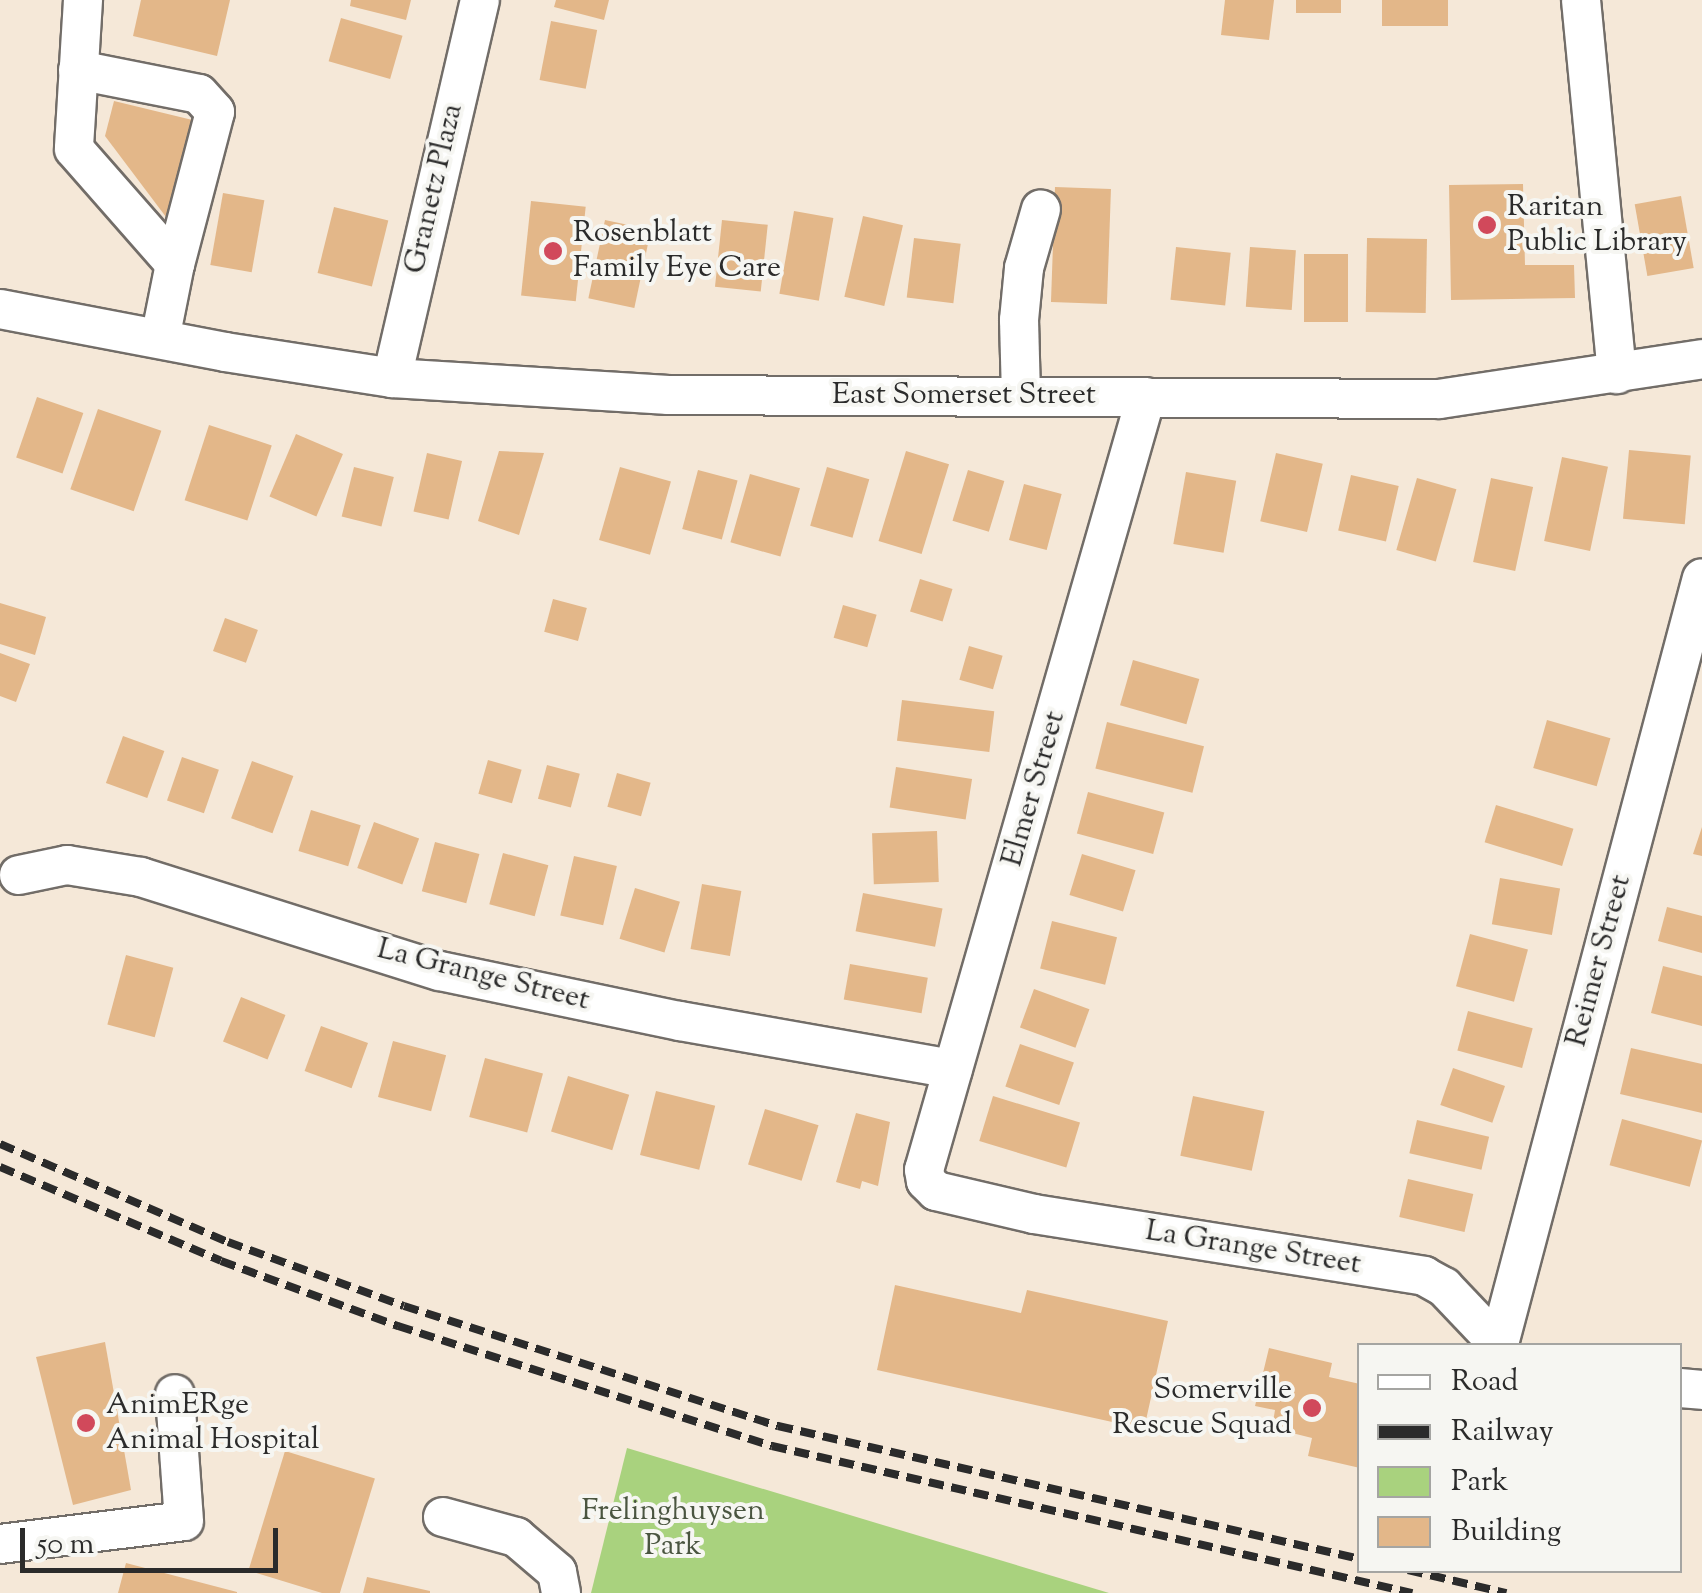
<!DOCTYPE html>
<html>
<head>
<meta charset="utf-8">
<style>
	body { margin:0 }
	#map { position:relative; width:1702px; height:1593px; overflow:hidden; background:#f5e8d8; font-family:"Sorts Mill Goudy",serif }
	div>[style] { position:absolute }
	.green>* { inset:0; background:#a9d27e }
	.building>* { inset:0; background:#e3b789; transform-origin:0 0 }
	.roads { filter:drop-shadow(2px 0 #726d68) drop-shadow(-2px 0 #726d68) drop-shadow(0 2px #726d68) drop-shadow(0 -2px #726d68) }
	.minor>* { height:38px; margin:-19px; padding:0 19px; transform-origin:19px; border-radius:19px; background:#fff }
	.rail>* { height:8px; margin-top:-4px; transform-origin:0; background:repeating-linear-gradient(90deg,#2b2b2b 0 15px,transparent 0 23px) }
	.dots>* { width:28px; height:28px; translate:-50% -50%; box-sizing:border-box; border:5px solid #f6f6f2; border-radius:50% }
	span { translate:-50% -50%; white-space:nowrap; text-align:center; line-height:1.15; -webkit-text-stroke:8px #f6f6f2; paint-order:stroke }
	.street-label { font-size:30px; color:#2b2b2b }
	.poi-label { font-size:30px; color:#2b2b2b }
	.left { translate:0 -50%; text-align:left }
	.right { translate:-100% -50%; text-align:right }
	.park-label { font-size:30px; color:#4a5540 }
	.legend { position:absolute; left:1357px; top:1343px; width:325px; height:230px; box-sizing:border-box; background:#f6f6f2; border:2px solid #a5a5a2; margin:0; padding:12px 18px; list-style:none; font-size:30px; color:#2b2b2b }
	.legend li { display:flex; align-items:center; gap:20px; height:50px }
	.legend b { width:50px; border:2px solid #a5a5a2 }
	.scale { position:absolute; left:20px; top:1528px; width:258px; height:45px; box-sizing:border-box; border:5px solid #2b2b2b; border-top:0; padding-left:12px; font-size:30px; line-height:35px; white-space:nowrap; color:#2b2b2b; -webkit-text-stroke:8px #f6f6f2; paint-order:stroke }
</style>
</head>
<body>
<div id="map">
	<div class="green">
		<i style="clip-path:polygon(627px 1448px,1109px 1593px,591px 1593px)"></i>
	</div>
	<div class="building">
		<i style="clip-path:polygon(141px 0,230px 0,217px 56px,133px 36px)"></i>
		<i style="clip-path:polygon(351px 0,411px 0,406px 20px,350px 6px)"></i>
		<i style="clip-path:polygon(556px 0,609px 0,604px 20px,554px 7px)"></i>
		<i style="clip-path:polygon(1225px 0,1274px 0,1269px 40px,1221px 35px)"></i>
		<i style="left:1296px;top:0;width:45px;height:13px"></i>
		<i style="left:1382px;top:0;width:66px;height:26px"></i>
		<i style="left:341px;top:18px;width:64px;height:45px;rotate:16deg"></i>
		<i style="left:551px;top:21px;width:47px;height:60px;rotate:11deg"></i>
		<i style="clip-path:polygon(114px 101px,209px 124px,169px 221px,105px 136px)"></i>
		<i style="clip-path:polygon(1523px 184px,1525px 265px,1574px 265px,1575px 298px,1451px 300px,1449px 185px)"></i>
		<i style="left:1055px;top:187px;width:56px;height:115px;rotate:2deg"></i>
		<i style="left:223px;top:193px;width:42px;height:73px;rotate:10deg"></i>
		<i style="left:1681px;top:196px;width:73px;height:47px;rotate:80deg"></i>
		<i style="left:531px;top:201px;width:55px;height:95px;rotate:6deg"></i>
		<i style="left:334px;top:207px;width:56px;height:68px;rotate:14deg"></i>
		<i style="left:794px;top:211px;width:40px;height:84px;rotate:10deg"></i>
		<i style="left:863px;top:216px;width:41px;height:83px;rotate:13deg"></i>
		<i style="left:605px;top:220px;width:47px;height:80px;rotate:12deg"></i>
		<i style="left:722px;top:220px;width:46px;height:67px;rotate:6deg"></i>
		<i style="left:914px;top:238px;width:47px;height:60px;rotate:7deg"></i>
		<i style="left:1367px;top:238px;width:60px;height:74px;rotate:1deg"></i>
		<i style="left:1176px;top:247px;width:55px;height:53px;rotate:6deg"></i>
		<i style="left:1250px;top:247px;width:46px;height:60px;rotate:4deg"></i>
		<i style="left:1304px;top:254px;width:44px;height:68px"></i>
		<i style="left:37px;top:397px;width:49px;height:64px;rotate:19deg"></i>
		<i style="left:98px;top:409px;width:67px;height:85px;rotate:19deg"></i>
		<i style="left:209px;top:425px;width:66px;height:79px;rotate:18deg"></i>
		<i style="left:296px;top:434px;width:51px;height:68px;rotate:23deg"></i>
		<i style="left:1629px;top:450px;width:62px;height:69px;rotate:5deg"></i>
		<i style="clip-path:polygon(499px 451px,544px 453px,519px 535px,478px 521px)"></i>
		<i style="left:906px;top:451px;width:45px;height:94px;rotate:17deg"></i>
		<i style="left:427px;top:453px;width:36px;height:60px;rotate:13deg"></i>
		<i style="left:1276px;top:453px;width:48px;height:70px;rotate:13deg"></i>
		<i style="left:1562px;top:457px;width:47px;height:86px;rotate:12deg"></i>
		<i style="left:354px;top:467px;width:41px;height:51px;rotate:14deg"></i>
		<i style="left:620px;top:467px;width:53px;height:76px;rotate:16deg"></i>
		<i style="left:827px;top:467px;width:44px;height:61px;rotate:16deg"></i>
		<i style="left:698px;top:470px;width:41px;height:61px;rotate:15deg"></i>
		<i style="left:968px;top:470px;width:38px;height:53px;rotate:17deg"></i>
		<i style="left:1186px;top:472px;width:51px;height:73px;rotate:10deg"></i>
		<i style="left:750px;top:474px;width:52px;height:71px;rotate:16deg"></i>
		<i style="left:1351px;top:475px;width:49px;height:57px;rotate:13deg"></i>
		<i style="left:1417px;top:478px;width:41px;height:75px;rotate:16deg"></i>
		<i style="left:1491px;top:478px;width:43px;height:86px;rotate:12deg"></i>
		<i style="left:1024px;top:484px;width:39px;height:58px;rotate:15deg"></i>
		<i style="left:920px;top:579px;width:34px;height:34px;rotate:17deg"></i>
		<i style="left:553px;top:599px;width:35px;height:34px;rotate:15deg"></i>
		<i style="clip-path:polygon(0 603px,46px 617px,35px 655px,0 644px)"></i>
		<i style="left:843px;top:605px;width:35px;height:34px;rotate:16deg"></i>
		<i style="left:225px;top:618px;width:35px;height:35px;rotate:20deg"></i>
		<i style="left:969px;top:646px;width:35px;height:35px;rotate:16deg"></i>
		<i style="clip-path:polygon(0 653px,30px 664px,16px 702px,0 696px)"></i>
		<i style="left:1133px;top:660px;width:69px;height:47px;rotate:16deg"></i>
		<i style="left:902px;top:700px;width:93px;height:41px;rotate:7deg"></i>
		<i style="left:1547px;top:720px;width:66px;height:50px;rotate:16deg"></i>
		<i style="left:1107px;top:722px;width:100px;height:48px;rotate:14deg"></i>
		<i style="left:123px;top:736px;width:44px;height:50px;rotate:20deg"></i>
		<i style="left:182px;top:757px;width:39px;height:46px;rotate:19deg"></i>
		<i style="left:488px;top:760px;width:35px;height:35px;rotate:16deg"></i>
		<i style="left:252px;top:761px;width:44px;height:61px;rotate:20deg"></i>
		<i style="left:547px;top:765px;width:34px;height:35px;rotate:15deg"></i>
		<i style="left:896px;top:767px;width:77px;height:41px;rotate:9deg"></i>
		<i style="left:617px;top:773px;width:35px;height:35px;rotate:16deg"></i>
		<i style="left:1088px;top:792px;width:79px;height:43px;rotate:15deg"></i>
		<i style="left:1496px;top:805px;width:81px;height:39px;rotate:17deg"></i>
		<i style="left:311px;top:810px;width:52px;height:43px;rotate:17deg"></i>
		<i style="left:374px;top:822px;width:48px;height:49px;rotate:20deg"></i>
		<i style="clip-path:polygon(1702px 827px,1702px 856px,1693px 854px)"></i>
		<i style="left:937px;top:831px;width:51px;height:65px;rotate:88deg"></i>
		<i style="left:435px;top:842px;width:46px;height:51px;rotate:15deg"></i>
		<i style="left:503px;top:853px;width:47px;height:53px;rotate:15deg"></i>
		<i style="left:1082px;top:854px;width:56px;height:43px;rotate:17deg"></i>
		<i style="left:574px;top:856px;width:44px;height:61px;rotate:13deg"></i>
		<i style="left:1500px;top:878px;width:61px;height:47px;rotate:10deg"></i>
		<i style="left:702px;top:884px;width:40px;height:66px;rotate:10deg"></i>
		<i style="left:635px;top:888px;width:47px;height:53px;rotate:17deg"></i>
		<i style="left:863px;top:893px;width:81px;height:39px;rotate:11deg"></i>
		<i style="clip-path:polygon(1667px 907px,1702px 916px,1702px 953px,1658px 941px)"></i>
		<i style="left:1052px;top:921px;width:67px;height:49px;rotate:14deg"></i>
		<i style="left:1470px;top:934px;width:60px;height:54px;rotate:15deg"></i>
		<i style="left:126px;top:955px;width:49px;height:72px;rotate:15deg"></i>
		<i style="left:850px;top:964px;width:79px;height:36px;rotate:10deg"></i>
		<i style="clip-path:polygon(1663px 966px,1702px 976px,1702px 1026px,1651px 1013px)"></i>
		<i style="left:1034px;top:989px;width:59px;height:41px;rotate:20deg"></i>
		<i style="left:241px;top:997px;width:48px;height:48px;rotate:22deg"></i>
		<i style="left:1468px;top:1011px;width:67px;height:41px;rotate:15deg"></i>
		<i style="left:321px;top:1026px;width:50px;height:48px;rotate:20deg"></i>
		<i style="left:393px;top:1041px;width:55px;height:58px;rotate:15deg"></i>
		<i style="left:1020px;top:1044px;width:57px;height:45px;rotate:19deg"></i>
		<i style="clip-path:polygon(1631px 1048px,1702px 1064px,1702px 1113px,1620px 1094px)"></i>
		<i style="left:485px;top:1058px;width:60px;height:61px;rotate:15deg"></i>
		<i style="left:1453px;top:1068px;width:55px;height:39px;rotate:19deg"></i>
		<i style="left:568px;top:1076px;width:64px;height:58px;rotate:17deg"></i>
		<i style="left:656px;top:1091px;width:61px;height:66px;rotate:14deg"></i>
		<i style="left:993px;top:1096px;width:91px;height:47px;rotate:17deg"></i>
		<i style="left:1193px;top:1096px;width:73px;height:61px;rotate:12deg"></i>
		<i style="left:765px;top:1109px;width:56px;height:58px;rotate:17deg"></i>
		<i style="clip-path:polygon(856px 1113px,890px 1122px,878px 1186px,862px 1181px,860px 1189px,836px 1182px)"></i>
		<i style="left:1622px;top:1119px;width:83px;height:48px;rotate:15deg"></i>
		<i style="left:1417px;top:1120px;width:74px;height:34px;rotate:13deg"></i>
		<i style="left:1408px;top:1179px;width:67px;height:39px;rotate:13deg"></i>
		<i style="clip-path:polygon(895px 1285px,1021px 1313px,1027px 1290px,1168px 1321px,1144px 1429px,877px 1370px)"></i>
		<i style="clip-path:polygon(105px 1342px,131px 1490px,73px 1505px,36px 1357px)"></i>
		<i style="clip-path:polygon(1269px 1348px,1332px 1363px,1329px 1377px,1360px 1384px,1360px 1468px,1308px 1456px,1312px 1438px,1272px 1428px,1275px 1410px,1255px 1406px)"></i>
		<i style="left:285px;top:1451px;width:94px;height:125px;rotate:17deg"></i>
		<i style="clip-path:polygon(126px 1563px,237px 1592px,237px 1593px,118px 1593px)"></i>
		<i style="clip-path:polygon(367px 1577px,430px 1591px,430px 1593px,363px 1593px)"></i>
	</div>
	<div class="roads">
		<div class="minor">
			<i style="left:83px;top:0;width:149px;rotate:93.5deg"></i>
			<i style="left:74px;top:149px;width:153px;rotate:48.7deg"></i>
			<i style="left:175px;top:264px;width:76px;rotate:101.3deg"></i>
			<i style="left:1581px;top:0;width:376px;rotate:84.5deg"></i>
			<i style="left:78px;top:70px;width:123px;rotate:11.2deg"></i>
			<i style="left:199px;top:94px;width:24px;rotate:48deg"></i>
			<i style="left:215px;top:112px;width:157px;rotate:104.7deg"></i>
			<i style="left:0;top:309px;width:229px;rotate:10.8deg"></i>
			<i style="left:225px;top:352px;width:169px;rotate:8.8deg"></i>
			<i style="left:392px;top:378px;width:277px;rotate:3.5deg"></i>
			<i style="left:668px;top:395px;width:771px;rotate:0.3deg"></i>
			<i style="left:1439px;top:399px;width:266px;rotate:-8.6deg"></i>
			<i style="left:392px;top:378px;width:388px;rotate:-76.9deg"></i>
			<i style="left:1021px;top:396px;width:76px;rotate:-91.5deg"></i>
			<i style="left:1019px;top:320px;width:52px;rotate:-84.5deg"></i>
			<i style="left:1024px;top:268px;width:61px;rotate:-73.9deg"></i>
			<i style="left:1146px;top:397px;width:804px;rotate:106.02deg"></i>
			<i style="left:924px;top:1170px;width:11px;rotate:80deg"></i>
			<i style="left:926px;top:1181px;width:14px;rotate:45deg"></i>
			<i style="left:936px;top:1191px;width:101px;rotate:13.2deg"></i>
			<i style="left:1034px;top:1214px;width:395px;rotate:9deg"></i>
			<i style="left:1424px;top:1276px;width:23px;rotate:29deg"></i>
			<i style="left:1444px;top:1287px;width:81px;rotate:46.5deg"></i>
			<i style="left:19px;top:875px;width:49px;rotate:-11.8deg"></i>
			<i style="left:67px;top:865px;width:75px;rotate:9.2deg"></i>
			<i style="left:141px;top:877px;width:313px;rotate:17.5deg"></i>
			<i style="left:440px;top:971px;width:245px;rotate:11.8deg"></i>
			<i style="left:680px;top:1021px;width:277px;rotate:10deg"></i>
			<i style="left:1499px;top:1344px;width:792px;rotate:-75.16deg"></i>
			<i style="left:1680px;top:1388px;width:22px;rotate:5deg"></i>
			<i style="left:443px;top:1517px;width:76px;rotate:15.3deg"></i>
			<i style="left:516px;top:1537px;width:54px;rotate:40.5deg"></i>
			<i style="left:557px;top:1572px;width:21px;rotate:79deg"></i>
			<i style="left:0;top:1544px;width:185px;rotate:-7.1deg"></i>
			<i style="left:184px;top:1521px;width:127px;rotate:-94.1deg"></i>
		</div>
	</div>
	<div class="rail">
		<i style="left:0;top:1144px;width:248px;rotate:23.3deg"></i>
		<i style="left:228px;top:1242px;width:187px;rotate:20deg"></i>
		<i style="left:404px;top:1306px;width:393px;rotate:17.8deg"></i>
		<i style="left:778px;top:1426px;width:597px;rotate:12.87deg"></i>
		<i style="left:0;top:1167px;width:240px;rotate:23deg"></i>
		<i style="left:221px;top:1261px;width:189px;rotate:20.2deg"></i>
		<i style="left:398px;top:1326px;width:393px;rotate:17.8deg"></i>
		<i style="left:772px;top:1446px;width:657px;rotate:12.94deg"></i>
		<i style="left:1408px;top:1570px;width:101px;rotate:13.2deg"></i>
	</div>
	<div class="dots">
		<i style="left:1487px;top:225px;background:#d1495b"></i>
		<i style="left:553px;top:251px;background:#d1495b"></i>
		<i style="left:1312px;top:1408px;background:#d1495b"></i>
		<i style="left:86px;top:1423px;background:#d1495b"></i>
	</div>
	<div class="street-label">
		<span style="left:435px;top:189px;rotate:-77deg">Granetz Plaza</span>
		<span style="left:964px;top:396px">East Somerset Street</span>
		<span style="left:1035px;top:789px;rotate:-74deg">Elmer Street</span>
		<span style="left:1600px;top:961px;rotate:-75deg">Reimer Street</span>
		<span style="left:483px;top:976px;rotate:14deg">La Grange Street</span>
		<span style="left:1253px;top:1249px;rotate:9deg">La Grange Street</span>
	</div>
	<div class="poi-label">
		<span class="left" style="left:1507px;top:225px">Raritan<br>Public Library</span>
		<span class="left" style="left:573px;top:251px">Rosenblatt<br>Family Eye Care</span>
		<span class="right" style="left:1292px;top:1408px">Somerville<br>Rescue Squad</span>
		<span class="left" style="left:106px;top:1423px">AnimERge<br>Animal Hospital</span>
	</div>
	<div class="park-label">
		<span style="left:673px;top:1529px">Frelinghuysen<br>Park</span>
	</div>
	<ul class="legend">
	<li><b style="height:12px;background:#fff"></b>Road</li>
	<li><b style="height:12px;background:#2b2b2b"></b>Railway</li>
	<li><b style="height:28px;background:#a9d27e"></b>Park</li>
	<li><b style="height:28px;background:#e3b789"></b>Building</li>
	</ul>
	<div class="scale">50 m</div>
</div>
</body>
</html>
